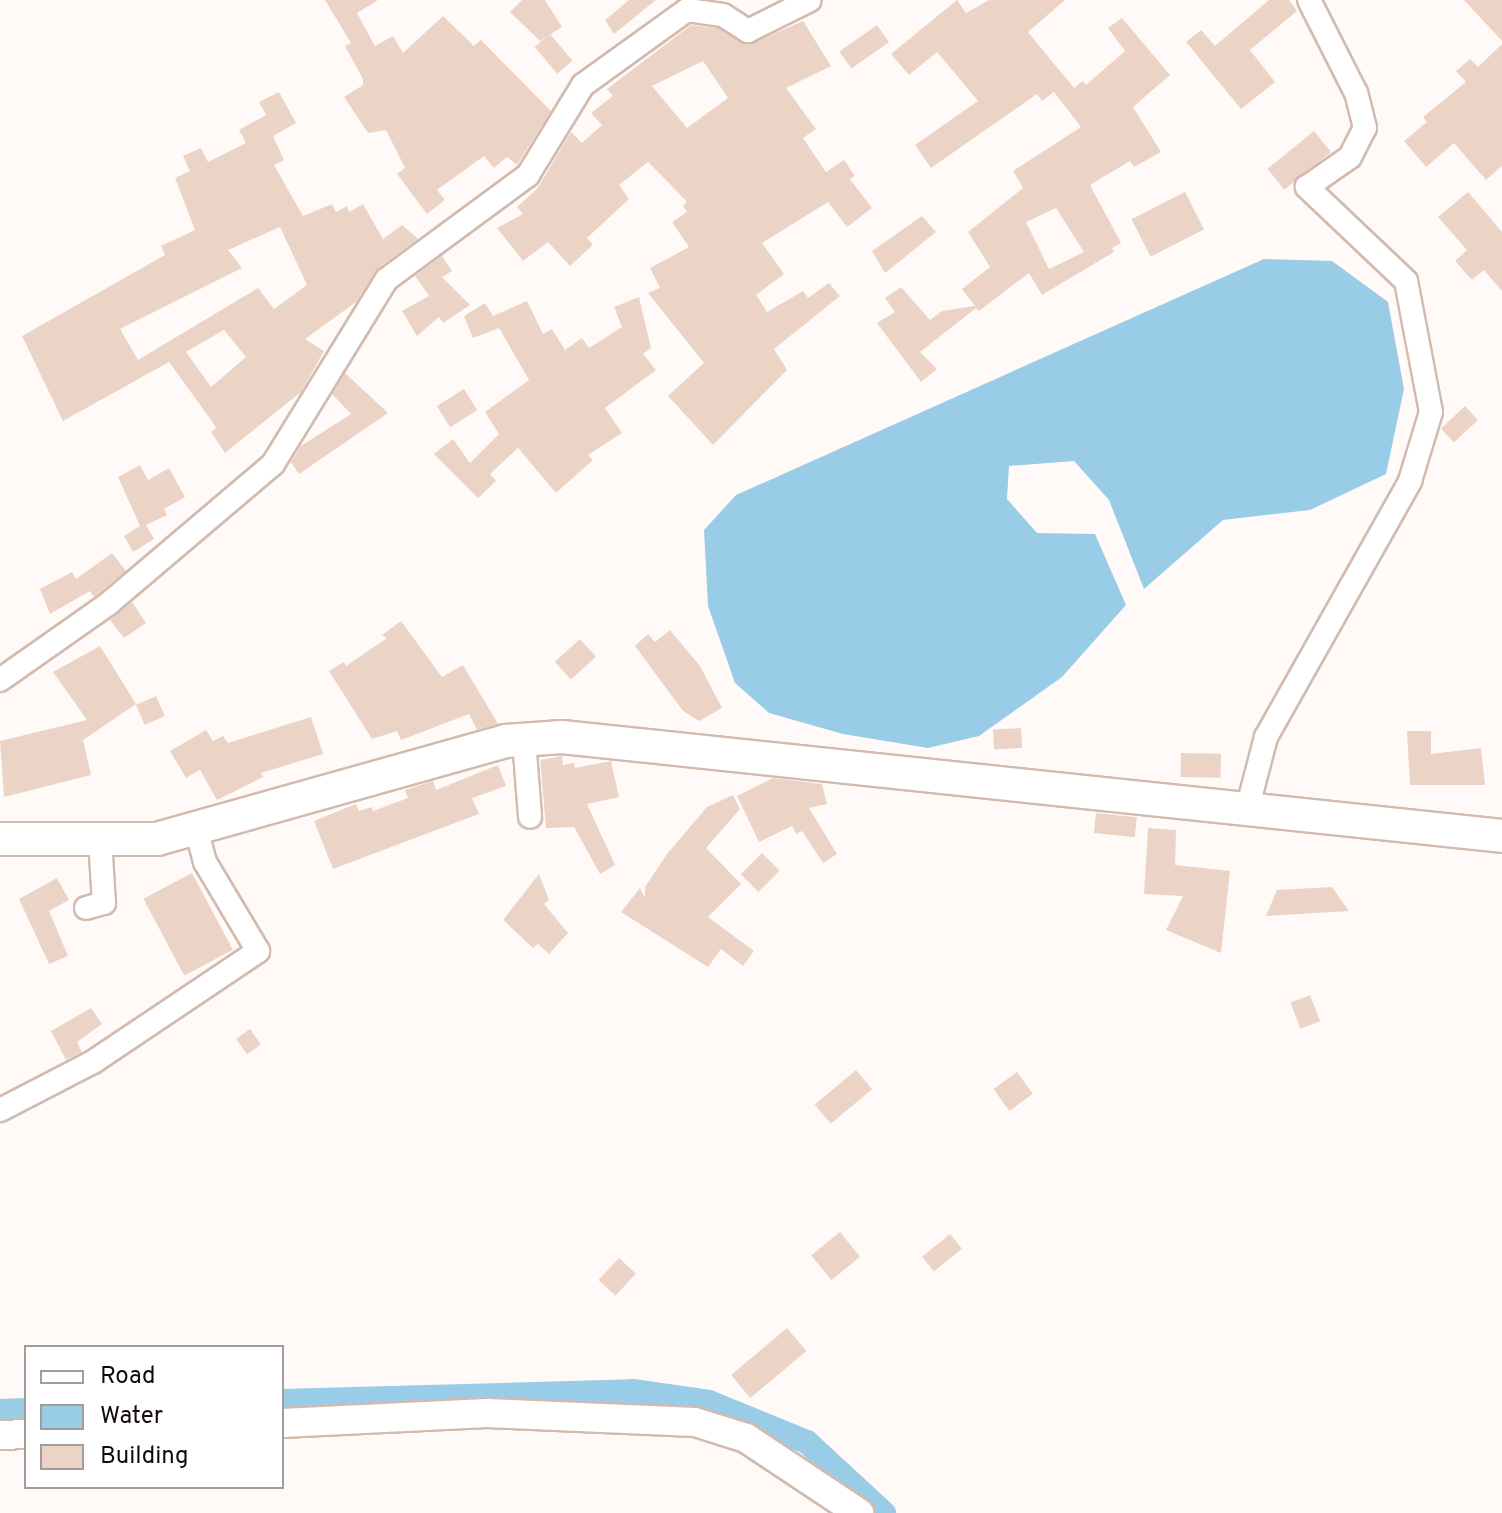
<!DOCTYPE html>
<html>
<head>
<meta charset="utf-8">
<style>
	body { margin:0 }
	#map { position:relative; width:1502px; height:1513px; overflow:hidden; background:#fffaf7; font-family:Overpass,sans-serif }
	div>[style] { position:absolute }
	.water>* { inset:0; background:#99cce7 }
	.canal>* { height:24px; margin:-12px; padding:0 12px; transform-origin:12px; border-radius:12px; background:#99cce7 }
	.building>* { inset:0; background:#ebd4c6; transform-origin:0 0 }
	.roads { filter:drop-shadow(2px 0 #d2bbae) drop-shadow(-2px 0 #d2bbae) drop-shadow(0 2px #d2bbae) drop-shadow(0 -2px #d2bbae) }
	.minor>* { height:22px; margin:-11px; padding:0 11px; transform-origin:11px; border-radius:11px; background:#fff }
	.tertiary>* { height:28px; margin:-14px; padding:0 14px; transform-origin:14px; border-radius:14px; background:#fff }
	.secondary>* { height:32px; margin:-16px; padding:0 16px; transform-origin:16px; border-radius:16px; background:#fff }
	span { translate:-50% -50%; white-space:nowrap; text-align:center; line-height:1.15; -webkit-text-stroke:6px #fff; paint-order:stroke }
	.legend { position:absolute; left:24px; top:1345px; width:260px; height:144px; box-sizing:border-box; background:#fff; border:2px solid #a09d9b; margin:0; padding:10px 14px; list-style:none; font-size:24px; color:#110a06 }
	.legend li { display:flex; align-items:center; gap:16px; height:40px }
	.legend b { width:40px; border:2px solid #a09d9b }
</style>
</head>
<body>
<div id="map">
	<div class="water">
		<i style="clip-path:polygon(1264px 259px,1332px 261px,1388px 302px,1404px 389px,1386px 474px,1310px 510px,1223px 520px,1144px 589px,1109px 500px,1074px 461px,1009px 466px,1007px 499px,1037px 533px,1095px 534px,1126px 605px,1062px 677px,979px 736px,928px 748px,843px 734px,769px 713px,735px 683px,708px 606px,704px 530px,736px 495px)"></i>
	</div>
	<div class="canal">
		<i style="left:282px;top:1401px;width:351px;rotate:-1.6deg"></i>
		<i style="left:633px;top:1391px;width:77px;rotate:8.2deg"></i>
		<i style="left:709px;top:1402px;width:106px;rotate:22.2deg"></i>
		<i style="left:807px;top:1442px;width:105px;rotate:42.7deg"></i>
		<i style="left:0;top:1411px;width:26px;rotate:-2deg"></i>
	</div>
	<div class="building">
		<i style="clip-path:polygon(325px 0,378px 0,357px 13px,375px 46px,393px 36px,403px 53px,443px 16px,474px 46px,481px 40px,551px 111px,517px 165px,507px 157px,494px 168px,484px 156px,437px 190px,445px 200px,427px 214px,397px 174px,405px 168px,386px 130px,368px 133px,344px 97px,363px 85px,363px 79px,345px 46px,351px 43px)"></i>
		<i style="clip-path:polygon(522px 0,545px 0,562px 27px,540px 41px,510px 12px)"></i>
		<i style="clip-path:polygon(629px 0,656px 0,614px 34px,605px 20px)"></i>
		<i style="clip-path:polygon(evenodd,957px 0,966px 13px,989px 0,1065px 0,1028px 32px,1074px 88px,1083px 81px,1086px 85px,1125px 51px,1108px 28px,1122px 18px,1170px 75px,1133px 107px,1161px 152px,1134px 167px,1130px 161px,1090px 185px,1121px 243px,1112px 248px,1114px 252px,1042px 295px,1029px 273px,979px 311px,976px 308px,920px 352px,937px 369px,921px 382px,877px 323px,895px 312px,885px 298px,901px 287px,930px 320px,942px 311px,975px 306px,962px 289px,990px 267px,968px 232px,1023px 188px,1013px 171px,1081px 127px,1054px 92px,1042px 101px,1037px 94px,931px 168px,915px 145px,978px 101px,937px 52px,909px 75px,891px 54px,957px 0,1056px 208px,1084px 252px,1049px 269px,1026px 222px,1056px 208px)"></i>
		<i style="clip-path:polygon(1269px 0,1289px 0,1297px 11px,1250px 50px,1275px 82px,1241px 109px,1186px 42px,1201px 30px,1215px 46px)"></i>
		<i style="clip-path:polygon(1464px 0,1502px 0,1502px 41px)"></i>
		<i style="clip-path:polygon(evenodd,803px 21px,831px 66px,786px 88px,816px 129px,803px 138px,826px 172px,844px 160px,855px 176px,850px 179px,872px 208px,847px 227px,828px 202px,762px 243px,784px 274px,756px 295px,767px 312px,803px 291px,808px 298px,829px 283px,840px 296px,774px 349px,787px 370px,713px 445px,668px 396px,704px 363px,648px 293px,660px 288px,650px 268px,689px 247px,672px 222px,687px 212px,683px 206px,687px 202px,665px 179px,648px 162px,619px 185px,629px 199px,587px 238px,593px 245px,570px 266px,548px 242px,523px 261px,497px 228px,523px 214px,517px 207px,537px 189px,571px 132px,582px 143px,602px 125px,591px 113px,613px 96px,607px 89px,691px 25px,718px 28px,748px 45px,803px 21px,703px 61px,728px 98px,687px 128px,652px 86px,703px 61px)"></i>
		<i style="left:877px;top:25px;width:21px;height:46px;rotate:55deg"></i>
		<i style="left:550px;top:34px;width:35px;height:20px;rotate:50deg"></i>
		<i style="clip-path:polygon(1502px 44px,1502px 166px,1486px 180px,1454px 143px,1426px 167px,1404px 141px,1427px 122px,1423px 117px,1466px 82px,1456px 71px,1470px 59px,1478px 67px)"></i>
		<i style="clip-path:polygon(evenodd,279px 92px,296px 123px,273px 136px,284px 160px,274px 165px,303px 216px,332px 204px,336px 212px,347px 206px,349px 212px,363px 204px,383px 239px,402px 225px,418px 239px,378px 268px,356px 302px,305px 339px,324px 351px,301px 392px,225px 453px,211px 432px,216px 428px,211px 420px,169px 362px,63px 421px,22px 336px,165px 255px,161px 246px,195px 230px,175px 178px,190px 171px,183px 156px,201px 148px,208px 162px,246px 143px,239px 130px,266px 115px,259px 102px,279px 92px,280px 227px,307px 285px,274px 309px,258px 288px,138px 360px,120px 329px,242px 268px,228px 250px,280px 227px,279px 92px,224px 330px,246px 357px,211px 387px,186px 352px,224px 330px)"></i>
		<i style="left:1314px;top:131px;width:27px;height:60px;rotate:51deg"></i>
		<i style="left:1185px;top:192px;width:42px;height:60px;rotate:63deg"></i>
		<i style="clip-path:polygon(1468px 192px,1502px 232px,1502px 291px,1484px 270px,1472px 280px,1455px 261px,1467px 250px,1438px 217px)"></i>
		<i style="clip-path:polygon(922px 216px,936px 232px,885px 273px,872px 251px)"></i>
		<i style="clip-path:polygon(442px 256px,452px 271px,442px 277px,470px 305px,443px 323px,439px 317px,417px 336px,402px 311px,429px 296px,415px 276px)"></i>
		<i style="clip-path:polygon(639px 297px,651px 348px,643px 354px,656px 370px,605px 408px,622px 433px,588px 455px,593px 460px,556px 493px,518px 448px,490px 474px,496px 481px,478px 498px,434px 454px,453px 439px,470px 463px,499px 434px,485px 412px,529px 380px,499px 328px,473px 338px,464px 316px,485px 303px,493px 316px,527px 301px,543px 334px,552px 329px,565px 350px,582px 338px,589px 348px,622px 327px,614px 307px)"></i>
		<i style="clip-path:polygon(345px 373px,388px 413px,299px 474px,291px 462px,301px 446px,351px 414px,332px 394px)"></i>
		<i style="left:464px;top:389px;width:25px;height:32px;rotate:58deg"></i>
		<i style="left:1465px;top:406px;width:19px;height:33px;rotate:47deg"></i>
		<i style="clip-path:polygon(140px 465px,148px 480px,169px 468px,185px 497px,164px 509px,167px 515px,146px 525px,154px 539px,133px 552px,124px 536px,140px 526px,118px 477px)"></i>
		<i style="clip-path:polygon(112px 553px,126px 571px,94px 597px,90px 591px,50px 614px,40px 589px,72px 572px,76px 579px)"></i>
		<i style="clip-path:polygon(132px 602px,146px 623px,124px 638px,110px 620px)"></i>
		<i style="clip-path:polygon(401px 621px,442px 677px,463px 665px,498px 724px,477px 730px,469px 714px,401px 740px,397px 731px,372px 739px,329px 671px,344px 662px,346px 666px,387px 638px,382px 635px)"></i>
		<i style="clip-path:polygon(670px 630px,700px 666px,722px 708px,699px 721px,683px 711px,635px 646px,648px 634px,655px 642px)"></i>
		<i style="left:580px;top:639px;width:24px;height:34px;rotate:48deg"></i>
		<i style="clip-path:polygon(100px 646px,136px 704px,83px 740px,91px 775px,4px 797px,0 741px,87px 720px,53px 672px)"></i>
		<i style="left:156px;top:696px;width:22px;height:22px;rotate:66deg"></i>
		<i style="clip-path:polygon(311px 717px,323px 754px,261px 773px,263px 777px,217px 800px,200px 770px,186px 778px,170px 751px,206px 730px,213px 741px,223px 736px,228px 743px)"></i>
		<i style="left:1021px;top:728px;width:20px;height:28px;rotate:87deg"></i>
		<i style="clip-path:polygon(1407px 731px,1431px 731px,1431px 754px,1481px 748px,1485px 785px,1410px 785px)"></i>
		<i style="left:1181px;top:753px;width:40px;height:24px;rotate:1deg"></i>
		<i style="clip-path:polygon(562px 756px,563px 765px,574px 763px,575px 768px,611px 761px,619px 797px,587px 804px,615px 865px,600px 874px,574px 827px,546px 828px,540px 760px)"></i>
		<i style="clip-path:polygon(498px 765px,506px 786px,472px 798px,479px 814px,333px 869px,314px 821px,356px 804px,359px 811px,372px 807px,373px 811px,408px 798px,405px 790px,414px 787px,433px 781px,436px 790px)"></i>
		<i style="clip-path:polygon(773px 778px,822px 784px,827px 804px,809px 808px,837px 854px,823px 863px,802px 831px,796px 834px,792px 826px,759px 842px,737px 796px)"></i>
		<i style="clip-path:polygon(733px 795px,740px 809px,706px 848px,741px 884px,708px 917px,754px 951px,743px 966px,721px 949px,708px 967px,621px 912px,640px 888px,645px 898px,645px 887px,667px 854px,707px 807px)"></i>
		<i style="left:1096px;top:813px;width:41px;height:20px;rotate:6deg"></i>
		<i style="clip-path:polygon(1148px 828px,1176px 830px,1175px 865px,1230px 871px,1221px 953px,1166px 930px,1183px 896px,1144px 894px)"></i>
		<i style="left:762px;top:853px;width:25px;height:30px;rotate:45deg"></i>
		<i style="left:192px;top:873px;width:87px;height:55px;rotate:62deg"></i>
		<i style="clip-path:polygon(539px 874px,549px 900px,544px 904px,568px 933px,549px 954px,538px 944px,533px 948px,503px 920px)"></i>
		<i style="clip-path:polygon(57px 878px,69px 900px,49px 911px,68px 956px,49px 964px,19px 899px)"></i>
		<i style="clip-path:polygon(1332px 887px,1349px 911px,1266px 916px,1277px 890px)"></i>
		<i style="left:1310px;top:995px;width:28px;height:21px;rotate:69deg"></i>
		<i style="clip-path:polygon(91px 1008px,102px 1024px,77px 1042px,82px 1052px,66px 1060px,51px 1031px)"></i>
		<i style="left:250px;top:1029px;width:19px;height:17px;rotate:55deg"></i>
		<i style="left:856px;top:1070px;width:25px;height:54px;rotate:50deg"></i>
		<i style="left:1017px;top:1072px;width:27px;height:29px;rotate:54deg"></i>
		<i style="left:840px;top:1232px;width:32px;height:37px;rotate:51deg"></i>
		<i style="left:950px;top:1234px;width:19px;height:36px;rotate:51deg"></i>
		<i style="left:619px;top:1258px;width:23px;height:30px;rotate:43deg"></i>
		<i style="left:787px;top:1328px;width:30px;height:73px;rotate:50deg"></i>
	</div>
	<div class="roads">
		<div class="minor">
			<i style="left:0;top:680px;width:132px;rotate:-35.1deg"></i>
			<i style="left:108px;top:604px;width:216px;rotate:-40.3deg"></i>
			<i style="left:273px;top:464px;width:217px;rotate:-58.4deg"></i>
			<i style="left:387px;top:279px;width:175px;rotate:-36.4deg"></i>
			<i style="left:528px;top:175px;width:105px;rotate:-58.6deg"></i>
			<i style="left:583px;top:85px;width:128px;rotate:-35.8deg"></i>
			<i style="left:687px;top:10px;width:36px;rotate:8deg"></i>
			<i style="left:723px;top:15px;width:30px;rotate:33deg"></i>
			<i style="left:748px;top:31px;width:69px;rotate:-26.6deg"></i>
			<i style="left:524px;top:740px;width:77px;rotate:85.5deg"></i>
			<i style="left:1248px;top:806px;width:71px;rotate:-75.4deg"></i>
			<i style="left:1266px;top:737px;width:294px;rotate:-60.6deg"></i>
			<i style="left:1410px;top:481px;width:72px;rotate:-73.1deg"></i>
			<i style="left:1431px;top:412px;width:133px;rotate:-100.8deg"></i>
			<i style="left:1406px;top:281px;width:137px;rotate:-136.5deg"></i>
			<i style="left:1307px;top:187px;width:52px;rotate:-34.9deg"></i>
			<i style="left:1350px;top:157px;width:33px;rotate:-63deg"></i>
			<i style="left:1365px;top:128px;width:36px;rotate:-104deg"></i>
			<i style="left:1356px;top:93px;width:104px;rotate:-116.8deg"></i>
			<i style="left:86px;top:908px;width:19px;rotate:-16deg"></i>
			<i style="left:104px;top:903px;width:64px;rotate:-93.6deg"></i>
			<i style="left:0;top:1110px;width:105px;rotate:-27.3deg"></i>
			<i style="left:93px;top:1062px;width:199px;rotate:-33.9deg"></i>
			<i style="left:258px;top:951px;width:104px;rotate:-120.8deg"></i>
			<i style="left:205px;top:862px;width:34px;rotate:-105deg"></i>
		</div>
		<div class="tertiary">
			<i style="left:282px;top:1423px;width:205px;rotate:-2.8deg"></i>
			<i style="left:487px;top:1413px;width:208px;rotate:2.5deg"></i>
			<i style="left:695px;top:1422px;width:53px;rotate:17.4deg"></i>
			<i style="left:746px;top:1438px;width:136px;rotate:33.6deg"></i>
			<i style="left:0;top:1435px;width:26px;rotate:-2deg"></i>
		</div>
		<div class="secondary">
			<i style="left:0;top:839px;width:157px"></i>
			<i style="left:157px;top:839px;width:362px;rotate:-15.7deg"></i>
			<i style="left:506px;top:741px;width:56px;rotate:-4.1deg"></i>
			<i style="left:562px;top:737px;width:945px;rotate:6.01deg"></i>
		</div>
	</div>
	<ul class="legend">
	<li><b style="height:10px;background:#fff"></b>Road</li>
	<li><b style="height:22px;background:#99cce7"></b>Water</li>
	<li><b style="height:22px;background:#ebd4c6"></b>Building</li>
	</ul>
</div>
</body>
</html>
